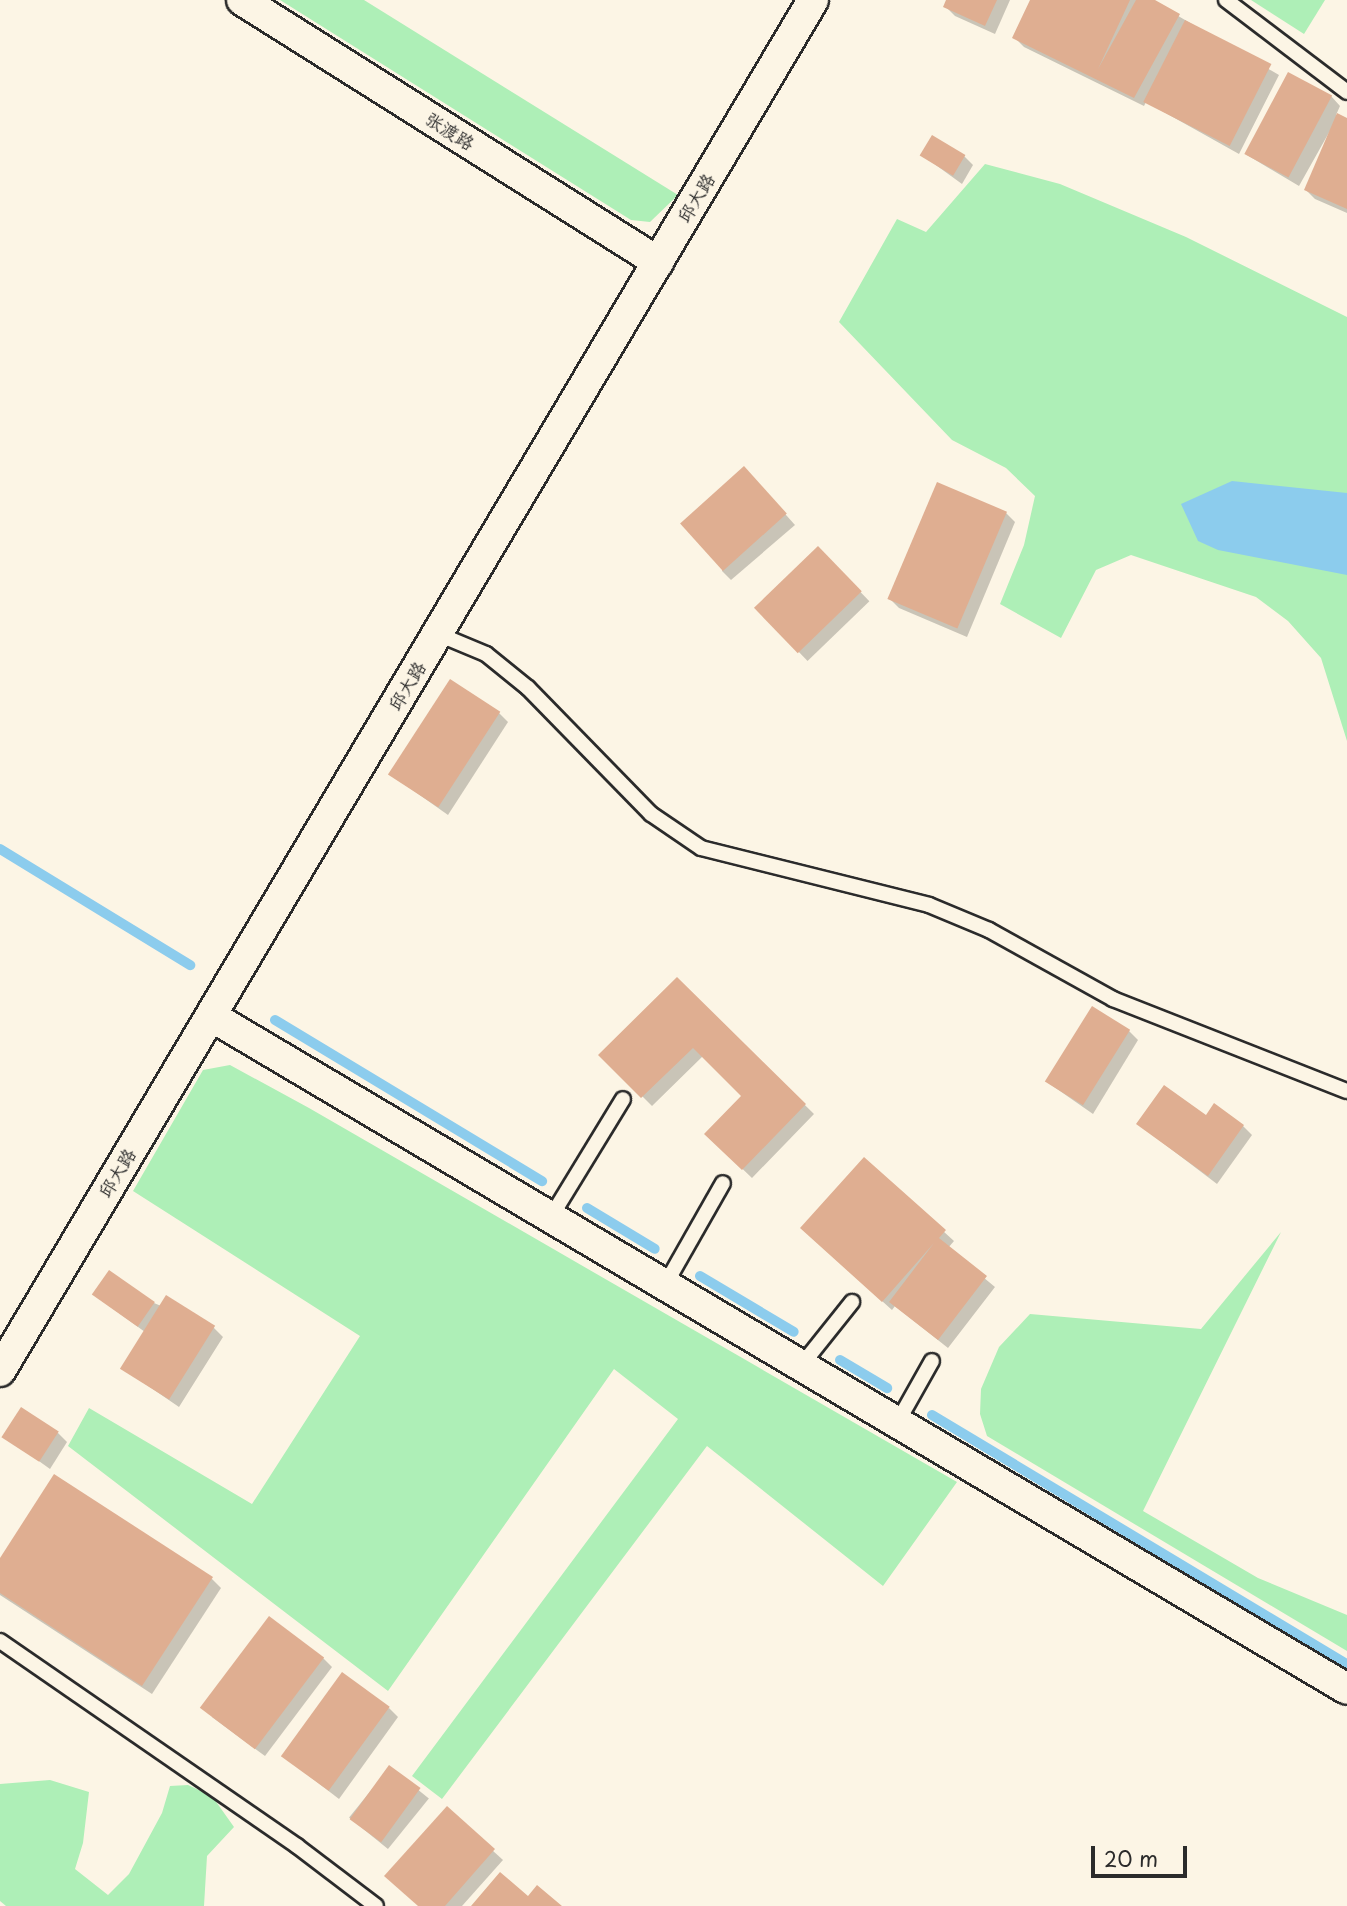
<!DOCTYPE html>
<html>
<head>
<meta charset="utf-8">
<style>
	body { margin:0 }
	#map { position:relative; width:1347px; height:1906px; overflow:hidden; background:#fcf5e5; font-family:"Playpen Sans","LXGW WenKai TC",sans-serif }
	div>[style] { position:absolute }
	.green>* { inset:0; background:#aeefb7 }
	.water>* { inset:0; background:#8ccced }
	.shadow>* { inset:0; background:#0003; transform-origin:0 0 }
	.stream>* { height:10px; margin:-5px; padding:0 5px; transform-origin:5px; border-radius:5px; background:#8ccced }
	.building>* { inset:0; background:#dfae91; transform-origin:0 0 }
	.roads { filter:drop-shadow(2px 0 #2b2b2b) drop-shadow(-2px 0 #2b2b2b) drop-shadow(0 2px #2b2b2b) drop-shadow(0 -2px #2b2b2b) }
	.service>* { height:14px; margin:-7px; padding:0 7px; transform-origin:7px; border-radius:7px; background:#fcf5e5 }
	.minor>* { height:30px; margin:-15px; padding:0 15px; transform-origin:15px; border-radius:15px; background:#fcf5e5 }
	span { translate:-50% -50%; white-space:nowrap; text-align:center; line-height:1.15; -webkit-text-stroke:5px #fcf5e5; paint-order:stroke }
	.street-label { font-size:18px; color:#2b2b2b }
	.scale { position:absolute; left:1091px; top:1846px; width:96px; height:32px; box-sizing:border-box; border:4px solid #2b2b2b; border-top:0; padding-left:9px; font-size:21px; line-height:24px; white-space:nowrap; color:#2b2b2b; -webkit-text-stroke:5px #fcf5e5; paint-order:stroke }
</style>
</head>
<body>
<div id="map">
	<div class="green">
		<i style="clip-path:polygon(280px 0,364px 0,678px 195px,650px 222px,631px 220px)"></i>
		<i style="clip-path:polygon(1251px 0,1325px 0,1304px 34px)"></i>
		<i style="clip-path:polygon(985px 164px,1060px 184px,1186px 237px,1347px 317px,1347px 741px,1321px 658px,1288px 621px,1256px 597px,1131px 555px,1096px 570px,1061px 638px,1000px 604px,1024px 545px,1035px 496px,1006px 468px,952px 440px,839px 322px,897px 219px,926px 232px)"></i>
		<i style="clip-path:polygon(230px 1065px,309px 1108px,957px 1482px,883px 1586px,707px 1446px,442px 1799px,412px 1776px,678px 1419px,614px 1369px,388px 1691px,68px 1446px,89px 1408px,252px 1504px,360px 1336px,133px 1191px,203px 1070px)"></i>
		<i style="clip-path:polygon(1281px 1232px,1143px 1511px,1258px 1578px,1347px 1615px,1347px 1651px,987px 1436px,980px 1414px,981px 1389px,999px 1347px,1030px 1314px,1201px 1329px)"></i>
		<i style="clip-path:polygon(50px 1780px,89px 1792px,83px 1843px,75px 1869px,108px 1895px,129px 1874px,162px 1813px,170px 1786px,188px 1785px,212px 1796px,234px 1827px,207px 1856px,204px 1906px,6px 1906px,0 1901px,0 1784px)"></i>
	</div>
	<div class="water">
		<i style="clip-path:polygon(1232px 481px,1347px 493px,1347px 575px,1218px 550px,1198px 541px,1181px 504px)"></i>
	</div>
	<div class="shadow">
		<i style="clip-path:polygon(948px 0,1010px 0,995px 34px,955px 16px,945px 6px)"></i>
		<i style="clip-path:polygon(1032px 0,1151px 0,1279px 75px,1239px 154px,1146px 102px,1144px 106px,1024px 47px,1015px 38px)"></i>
		<i style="clip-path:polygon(1331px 96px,1340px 106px,1336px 115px,1347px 120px,1347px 213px,1315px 199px,1306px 190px,1336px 120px,1299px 186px,1247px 155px)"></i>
		<i style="clip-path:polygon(922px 155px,964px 156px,973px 165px,962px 184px)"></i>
		<i style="clip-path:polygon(753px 478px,795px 525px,731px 580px,722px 571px)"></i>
		<i style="clip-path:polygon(1006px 513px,1015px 522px,967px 637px,899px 608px,890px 599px)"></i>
		<i style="left:818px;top:548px;width:74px;height:86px;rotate:46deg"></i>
		<i style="clip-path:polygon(499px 713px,508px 722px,448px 815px,390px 774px)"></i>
		<i style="clip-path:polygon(677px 979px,814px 1114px,752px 1178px,706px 1134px,743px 1096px,703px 1056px,652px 1106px,601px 1055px)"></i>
		<i style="clip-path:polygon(1129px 1031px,1138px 1040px,1093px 1114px,1047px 1082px)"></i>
		<i style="clip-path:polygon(1206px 1117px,1243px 1126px,1252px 1135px,1217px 1184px,1138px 1124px)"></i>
		<i style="clip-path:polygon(864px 1159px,954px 1241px,948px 1248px,995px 1287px,948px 1348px,895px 1306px,892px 1310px,811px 1237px)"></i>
		<i style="clip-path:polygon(94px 1295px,154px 1303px,214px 1328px,223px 1337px,179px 1407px,122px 1368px,145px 1332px)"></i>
		<i style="clip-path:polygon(58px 1433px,67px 1442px,50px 1469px,4px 1436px)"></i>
		<i style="clip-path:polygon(0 1561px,212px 1579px,221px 1588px,152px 1694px,0 1595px)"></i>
		<i style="clip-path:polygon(323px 1658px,332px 1667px,265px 1756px,212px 1717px)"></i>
		<i style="clip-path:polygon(389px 1708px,398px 1717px,339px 1799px,283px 1756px)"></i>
		<i style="left:390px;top:1767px;width:50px;height:65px;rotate:39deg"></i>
		<i style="clip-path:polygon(447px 1809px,503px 1860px,462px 1906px,419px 1906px)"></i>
	</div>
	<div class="stream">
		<i style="left:0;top:849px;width:223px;rotate:31.4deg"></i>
		<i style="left:275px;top:1020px;width:312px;rotate:31.1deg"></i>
		<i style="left:587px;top:1208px;width:79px;rotate:31.1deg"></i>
		<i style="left:700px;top:1276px;width:109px;rotate:30.8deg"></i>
		<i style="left:840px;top:1360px;width:55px;rotate:30.8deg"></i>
		<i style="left:932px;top:1415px;width:484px;rotate:31deg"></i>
	</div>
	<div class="building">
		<i style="clip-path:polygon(946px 0,997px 0,985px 26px,943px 7px)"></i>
		<i style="clip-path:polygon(1030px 0,1130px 0,1098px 69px,1136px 0,1155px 0,1180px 14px,1134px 98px,1012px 38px)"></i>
		<i style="left:1185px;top:20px;width:97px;height:92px;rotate:27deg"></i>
		<i style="left:1288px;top:72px;width:50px;height:93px;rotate:28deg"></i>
		<i style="clip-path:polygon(1337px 113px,1347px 118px,1347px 209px,1304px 190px)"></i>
		<i style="left:932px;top:135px;width:39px;height:24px;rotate:31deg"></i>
		<i style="left:744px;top:466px;width:64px;height:86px;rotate:48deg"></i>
		<i style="left:937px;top:482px;width:76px;height:127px;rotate:23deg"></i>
		<i style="left:818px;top:546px;width:63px;height:89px;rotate:46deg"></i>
		<i style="left:450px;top:679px;width:60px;height:114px;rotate:33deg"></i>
		<i style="clip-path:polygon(677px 977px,806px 1104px,742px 1170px,704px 1134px,741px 1096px,693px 1048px,641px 1098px,598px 1055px)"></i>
		<i style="left:1092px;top:1006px;width:45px;height:89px;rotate:32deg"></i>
		<i style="clip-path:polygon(1164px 1085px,1206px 1115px,1214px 1103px,1244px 1125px,1208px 1176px,1136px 1124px)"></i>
		<i style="clip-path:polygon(864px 1157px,946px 1230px,939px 1238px,987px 1276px,938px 1340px,889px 1302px,934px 1243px,882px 1302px,800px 1228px)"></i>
		<i style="left:109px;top:1270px;width:56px;height:30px;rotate:35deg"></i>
		<i style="left:166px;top:1295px;width:58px;height:87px;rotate:32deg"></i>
		<i style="left:21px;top:1407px;width:45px;height:36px;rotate:33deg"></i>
		<i style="clip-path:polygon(54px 1474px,213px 1577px,142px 1686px,0 1593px,0 1558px)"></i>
		<i style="left:269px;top:1616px;width:69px;height:115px;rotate:37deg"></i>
		<i style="left:342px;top:1672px;width:59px;height:104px;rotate:36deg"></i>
		<i style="left:389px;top:1765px;width:39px;height:67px;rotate:36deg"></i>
		<i style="clip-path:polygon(447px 1806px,495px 1849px,445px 1906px,418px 1906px,384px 1876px)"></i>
		<i style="clip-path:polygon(500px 1872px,528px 1896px,537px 1885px,562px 1906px,471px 1906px)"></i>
	</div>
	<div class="roads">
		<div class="service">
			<i style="left:1226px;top:0;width:152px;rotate:37.2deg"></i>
			<i style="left:438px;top:634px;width:52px;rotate:22.6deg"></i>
			<i style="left:486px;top:654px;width:54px;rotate:39deg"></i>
			<i style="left:528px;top:688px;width:176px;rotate:45.7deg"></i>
			<i style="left:651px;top:814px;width:60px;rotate:34.2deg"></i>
			<i style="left:701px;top:848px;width:235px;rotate:14deg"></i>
			<i style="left:929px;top:905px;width:65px;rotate:22.6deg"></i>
			<i style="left:989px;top:930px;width:142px;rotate:29.1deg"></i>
			<i style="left:1113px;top:999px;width:251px;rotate:21.5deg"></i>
			<i style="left:551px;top:1217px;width:138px;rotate:-58.6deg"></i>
			<i style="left:665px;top:1285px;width:117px;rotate:-60.4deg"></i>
			<i style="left:801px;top:1366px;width:82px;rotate:-51.4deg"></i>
			<i style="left:897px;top:1423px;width:71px;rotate:-60.6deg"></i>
			<i style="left:0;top:1641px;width:361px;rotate:34.6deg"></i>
			<i style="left:297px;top:1846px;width:99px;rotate:37.2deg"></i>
		</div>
		<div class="minor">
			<i style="left:242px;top:0;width:492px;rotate:32.2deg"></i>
			<i style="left:211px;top:1016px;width:1320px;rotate:30.64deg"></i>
			<i style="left:0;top:1371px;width:1594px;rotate:-59.33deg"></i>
		</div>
	</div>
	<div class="street-label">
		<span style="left:450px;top:131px;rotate:32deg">张渡路</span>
		<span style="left:696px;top:198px;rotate:-59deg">邱大路</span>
		<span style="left:407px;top:686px;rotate:-59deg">邱大路</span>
		<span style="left:117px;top:1173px;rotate:-59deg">邱大路</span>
	</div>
	<div class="scale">20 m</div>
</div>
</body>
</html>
